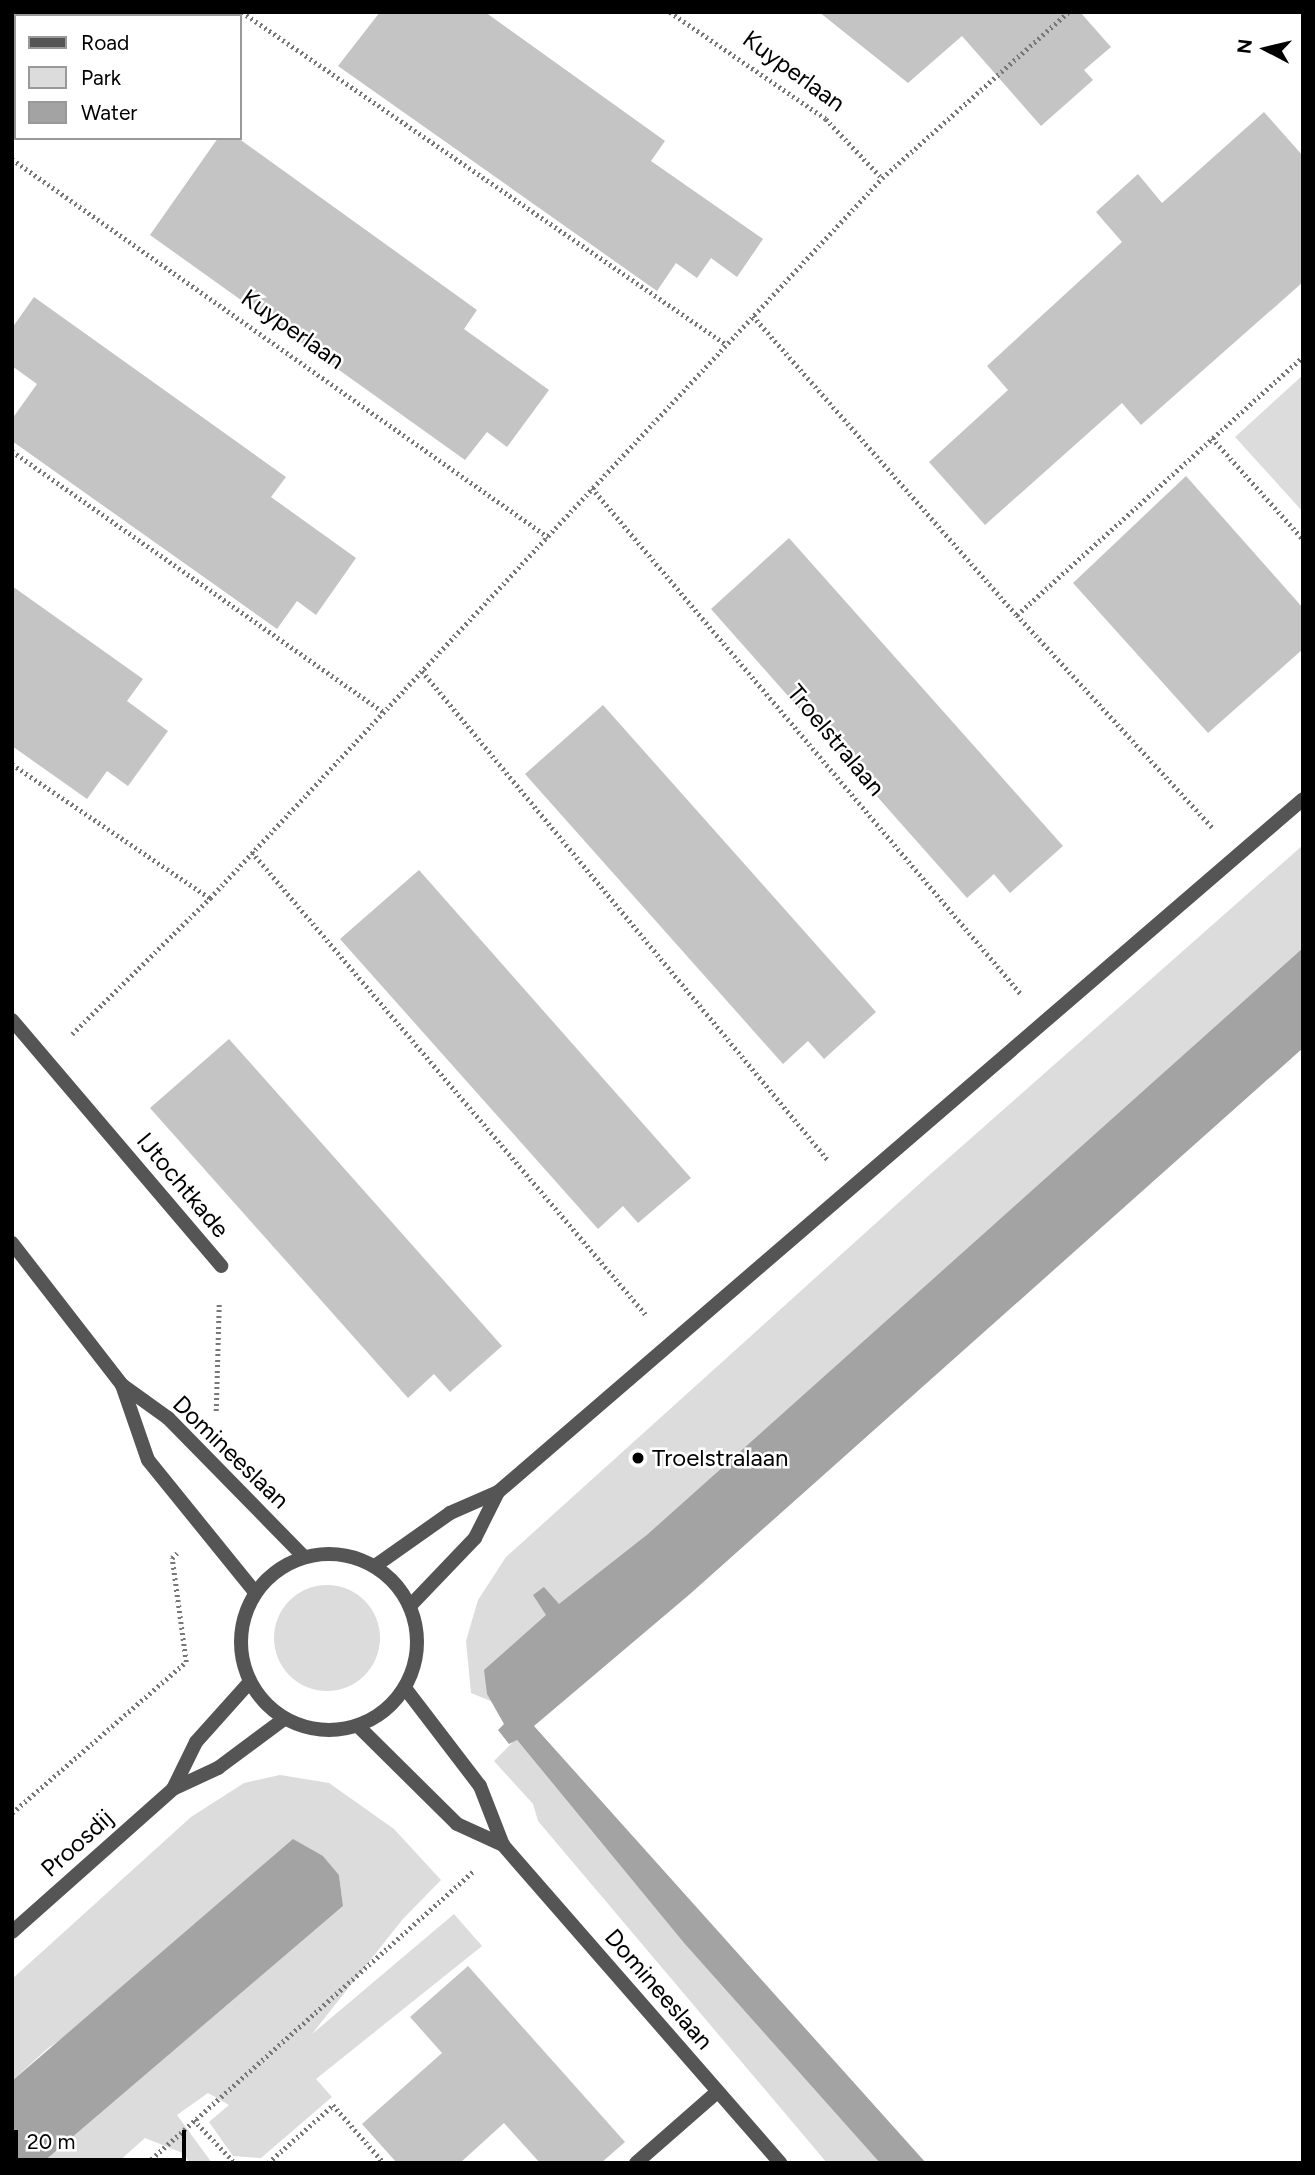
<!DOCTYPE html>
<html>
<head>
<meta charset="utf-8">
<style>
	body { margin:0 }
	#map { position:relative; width:1315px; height:2175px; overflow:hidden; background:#fff; font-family:Figtree,sans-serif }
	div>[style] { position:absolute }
	.green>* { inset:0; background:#dcdcdc }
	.round { border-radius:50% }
	.water>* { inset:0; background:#a3a3a3 }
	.building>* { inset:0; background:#c4c4c4 }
	.path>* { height:4.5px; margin-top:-2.25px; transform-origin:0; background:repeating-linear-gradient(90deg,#777 0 2px,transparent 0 5.5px) }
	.service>* { height:14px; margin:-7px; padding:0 7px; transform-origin:7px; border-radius:7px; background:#555 }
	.minor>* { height:14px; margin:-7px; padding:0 7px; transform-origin:7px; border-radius:7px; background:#555 }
	.tertiary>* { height:14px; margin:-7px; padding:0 7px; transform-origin:7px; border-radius:7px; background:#555 }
	.tertiary>.ring { margin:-7px; padding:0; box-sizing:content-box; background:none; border:14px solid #555; border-radius:50% }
	.dots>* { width:19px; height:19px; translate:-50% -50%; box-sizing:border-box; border:4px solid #fff; border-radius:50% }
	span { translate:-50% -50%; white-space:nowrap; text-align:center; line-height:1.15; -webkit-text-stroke:5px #fff; paint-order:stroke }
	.street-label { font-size:24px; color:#000 }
	.poi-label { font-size:24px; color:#000 }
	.left { translate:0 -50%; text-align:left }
	.frame { position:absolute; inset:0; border:14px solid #000; pointer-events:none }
	.legend { position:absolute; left:14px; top:14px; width:228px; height:126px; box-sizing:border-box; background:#fff; border:2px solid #999; margin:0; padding:9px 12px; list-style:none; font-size:21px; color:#000 }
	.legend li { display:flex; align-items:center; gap:14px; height:35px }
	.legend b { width:35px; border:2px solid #999 }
	.north { position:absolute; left:1231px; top:14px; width:70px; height:70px; -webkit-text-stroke:5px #fff; paint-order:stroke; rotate:277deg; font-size:19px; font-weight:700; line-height:28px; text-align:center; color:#000 }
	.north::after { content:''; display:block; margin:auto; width:24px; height:32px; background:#000; clip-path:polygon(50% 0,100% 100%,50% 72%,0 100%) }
	.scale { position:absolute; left:14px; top:2130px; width:172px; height:32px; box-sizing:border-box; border:4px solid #000; border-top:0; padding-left:9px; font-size:21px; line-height:24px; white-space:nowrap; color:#000; -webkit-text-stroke:5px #fff; paint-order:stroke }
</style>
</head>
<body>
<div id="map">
	<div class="green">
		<i style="clip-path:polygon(12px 12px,46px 12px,42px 16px,16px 16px,16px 39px,12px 42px)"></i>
		<i style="clip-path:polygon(1303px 375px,1303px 512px,1235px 437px)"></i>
		<i style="clip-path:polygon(1303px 845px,1303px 991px,530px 1717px,471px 1693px,466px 1641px,478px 1600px,506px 1557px,927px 1177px)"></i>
		<i class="round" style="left:274px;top:1585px;width:106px;height:106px"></i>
		<i style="clip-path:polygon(516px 1739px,684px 1943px,880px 2163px,827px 2163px,538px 1821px,533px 1804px,494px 1761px)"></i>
		<i style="clip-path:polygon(280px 1775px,329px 1783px,394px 1829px,441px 1880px,402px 1920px,312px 2034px,454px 1914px,482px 1946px,316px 2079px,332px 2097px,261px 2158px,233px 2156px,209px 2122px,229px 2105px,208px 2093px,177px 2115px,212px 2163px,189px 2163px,185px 2154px,145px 2138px,117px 2163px,42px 2163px,343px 1906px,339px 1875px,323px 1856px,47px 2049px,12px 2081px,12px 1979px,191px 1817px,244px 1783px)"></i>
	</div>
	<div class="water">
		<i style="clip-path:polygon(1303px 948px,1303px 1048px,690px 1594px,534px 1726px,926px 2163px,880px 2163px,684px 1943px,517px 1740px,509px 1744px,498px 1730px,504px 1724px,487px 1694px,484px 1670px,546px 1615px,533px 1595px,544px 1587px,559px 1604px,648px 1534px)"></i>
		<i style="clip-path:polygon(293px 1839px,323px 1856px,339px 1875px,343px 1906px,42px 2163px,12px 2163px,12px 2081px)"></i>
	</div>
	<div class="building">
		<i style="clip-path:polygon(380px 12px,485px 12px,665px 141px,651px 161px,763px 239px,737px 277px,711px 258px,697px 278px,676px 263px,657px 291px,338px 66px)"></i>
		<i style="clip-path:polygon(819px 12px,1080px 12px,1111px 47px,1084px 70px,1093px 80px,1041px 126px,962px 36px,908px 83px)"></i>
		<i style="clip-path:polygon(1264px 112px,1303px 156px,1303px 282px,1141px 425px,1122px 403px,985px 525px,929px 462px,1008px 390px,987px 366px,1122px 242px,1096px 212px,1138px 174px,1162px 203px)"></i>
		<i style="clip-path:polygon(218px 138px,238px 138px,477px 310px,464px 329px,549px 390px,507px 447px,487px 432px,465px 460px,150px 235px)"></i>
		<i style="clip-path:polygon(34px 297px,286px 477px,271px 497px,356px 558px,316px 615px,297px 601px,277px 629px,12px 441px,12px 419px,37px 384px,12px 366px,12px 328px)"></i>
		<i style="clip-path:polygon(1186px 476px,1303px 608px,1303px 649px,1208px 733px,1073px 583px)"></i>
		<i style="clip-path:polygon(789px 538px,1063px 846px,1010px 893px,994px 874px,967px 898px,711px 609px)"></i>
		<i style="clip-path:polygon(12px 586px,143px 679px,127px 701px,168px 731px,128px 786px,107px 771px,87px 799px,12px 746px)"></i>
		<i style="clip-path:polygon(603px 705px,876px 1012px,824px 1059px,808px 1041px,783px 1064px,525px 774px)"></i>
		<i style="clip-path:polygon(419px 870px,691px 1178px,638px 1223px,623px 1206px,598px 1229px,340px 939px)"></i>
		<i style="clip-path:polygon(229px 1039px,502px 1346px,450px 1392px,434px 1374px,408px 1398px,150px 1108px)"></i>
		<i style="clip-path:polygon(468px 1966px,625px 2142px,601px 2163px,540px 2163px,504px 2123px,460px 2163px,397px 2163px,362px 2124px,442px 2053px,410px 2017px)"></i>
	</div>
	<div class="path">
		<i style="left:242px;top:12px;width:588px;rotate:34.47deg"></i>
		<i style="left:670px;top:12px;width:189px;rotate:34.4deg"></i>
		<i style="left:826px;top:119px;width:81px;rotate:46.5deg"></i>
		<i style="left:12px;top:159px;width:656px;rotate:35.19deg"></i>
		<i style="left:753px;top:316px;width:399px;rotate:48.6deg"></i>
		<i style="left:1017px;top:615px;width:291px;rotate:47.4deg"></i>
		<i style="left:1212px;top:438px;width:136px;rotate:48deg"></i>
		<i style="left:12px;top:451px;width:454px;rotate:35.1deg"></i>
		<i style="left:592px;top:488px;width:663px;rotate:49.71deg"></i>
		<i style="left:1017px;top:615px;width:385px;rotate:-42.1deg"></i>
		<i style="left:422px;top:671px;width:636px;rotate:50.3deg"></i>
		<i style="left:12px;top:764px;width:239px;rotate:34.1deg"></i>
		<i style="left:252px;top:852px;width:609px;rotate:49.59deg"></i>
		<i style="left:72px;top:1034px;width:194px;rotate:-44.6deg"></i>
		<i style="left:210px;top:898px;width:985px;rotate:-46.97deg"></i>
		<i style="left:882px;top:178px;width:249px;rotate:-41.7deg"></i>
		<i style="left:216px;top:1411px;width:110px;rotate:-88.4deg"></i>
		<i style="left:12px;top:1813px;width:230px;rotate:-41deg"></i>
		<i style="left:186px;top:1662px;width:105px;rotate:-97.7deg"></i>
		<i style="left:172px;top:1558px;width:7px;rotate:-45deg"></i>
		<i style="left:194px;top:2120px;width:59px;rotate:46.4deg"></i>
		<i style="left:147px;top:2163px;width:437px;rotate:-41.8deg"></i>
		<i style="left:268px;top:2163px;width:87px;rotate:-41.7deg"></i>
		<i style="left:333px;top:2105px;width:77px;rotate:48.7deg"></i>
	</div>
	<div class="service">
		<i style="left:636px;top:2163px;width:108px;rotate:-41.2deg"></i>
	</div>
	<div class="minor">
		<i style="left:104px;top:16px;width:6px;rotate:-45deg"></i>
		<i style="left:12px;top:93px;width:4px;rotate:-27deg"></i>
		<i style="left:12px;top:1020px;width:323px;rotate:49.6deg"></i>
		<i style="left:405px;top:1688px;width:123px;rotate:52.6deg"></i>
		<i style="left:480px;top:1786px;width:63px;rotate:68.7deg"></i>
		<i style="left:503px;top:1845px;width:422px;rotate:48.9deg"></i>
		<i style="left:358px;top:1726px;width:139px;rotate:44.7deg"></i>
		<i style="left:457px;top:1824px;width:51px;rotate:24.5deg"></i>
		<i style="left:173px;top:1789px;width:52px;rotate:-63.9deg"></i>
		<i style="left:196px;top:1742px;width:79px;rotate:-48.1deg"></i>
		<i style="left:12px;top:1932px;width:215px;rotate:-41.6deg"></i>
		<i style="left:173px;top:1789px;width:50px;rotate:-25deg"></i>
		<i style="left:218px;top:1768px;width:82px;rotate:-36.6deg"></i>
	</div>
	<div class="tertiary">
		<i style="left:12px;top:1243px;width:180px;rotate:52.2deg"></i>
		<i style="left:122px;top:1385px;width:57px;rotate:35.7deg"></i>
		<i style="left:168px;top:1418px;width:194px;rotate:45.6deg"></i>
		<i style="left:122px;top:1385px;width:79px;rotate:70.9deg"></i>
		<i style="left:148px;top:1460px;width:170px;rotate:51deg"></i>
		<i class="ring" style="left:241px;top:1554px;width:162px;height:162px"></i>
		<i style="left:375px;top:1566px;width:92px;rotate:-35.2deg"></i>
		<i style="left:450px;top:1513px;width:52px;rotate:-23.6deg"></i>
		<i style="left:498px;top:1492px;width:1062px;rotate:-40.72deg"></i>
		<i style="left:410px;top:1606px;width:94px;rotate:-46.3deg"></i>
		<i style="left:475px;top:1538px;width:51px;rotate:-63.4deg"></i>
	</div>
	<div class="dots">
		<i style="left:638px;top:1458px;background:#000"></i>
	</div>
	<div class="street-label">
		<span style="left:794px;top:71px;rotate:36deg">Kuyperlaan</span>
		<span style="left:293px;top:329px;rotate:35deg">Kuyperlaan</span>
		<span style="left:836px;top:740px;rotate:50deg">Troelstralaan</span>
		<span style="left:183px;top:1185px;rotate:50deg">IJtochtkade</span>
		<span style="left:231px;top:1452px;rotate:44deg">Domineeslaan</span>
		<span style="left:77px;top:1843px;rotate:-42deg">Proosdij</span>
		<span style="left:659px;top:1989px;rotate:49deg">Domineeslaan</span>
	</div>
	<div class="poi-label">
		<span class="left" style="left:652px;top:1458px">Troelstralaan</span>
	</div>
	<div class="frame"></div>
	<ul class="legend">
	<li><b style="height:9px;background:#555"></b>Road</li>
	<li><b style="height:19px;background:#dcdcdc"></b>Park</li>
	<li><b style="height:19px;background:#a3a3a3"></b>Water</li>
	</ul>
	<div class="north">N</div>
	<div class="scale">20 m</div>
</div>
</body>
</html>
